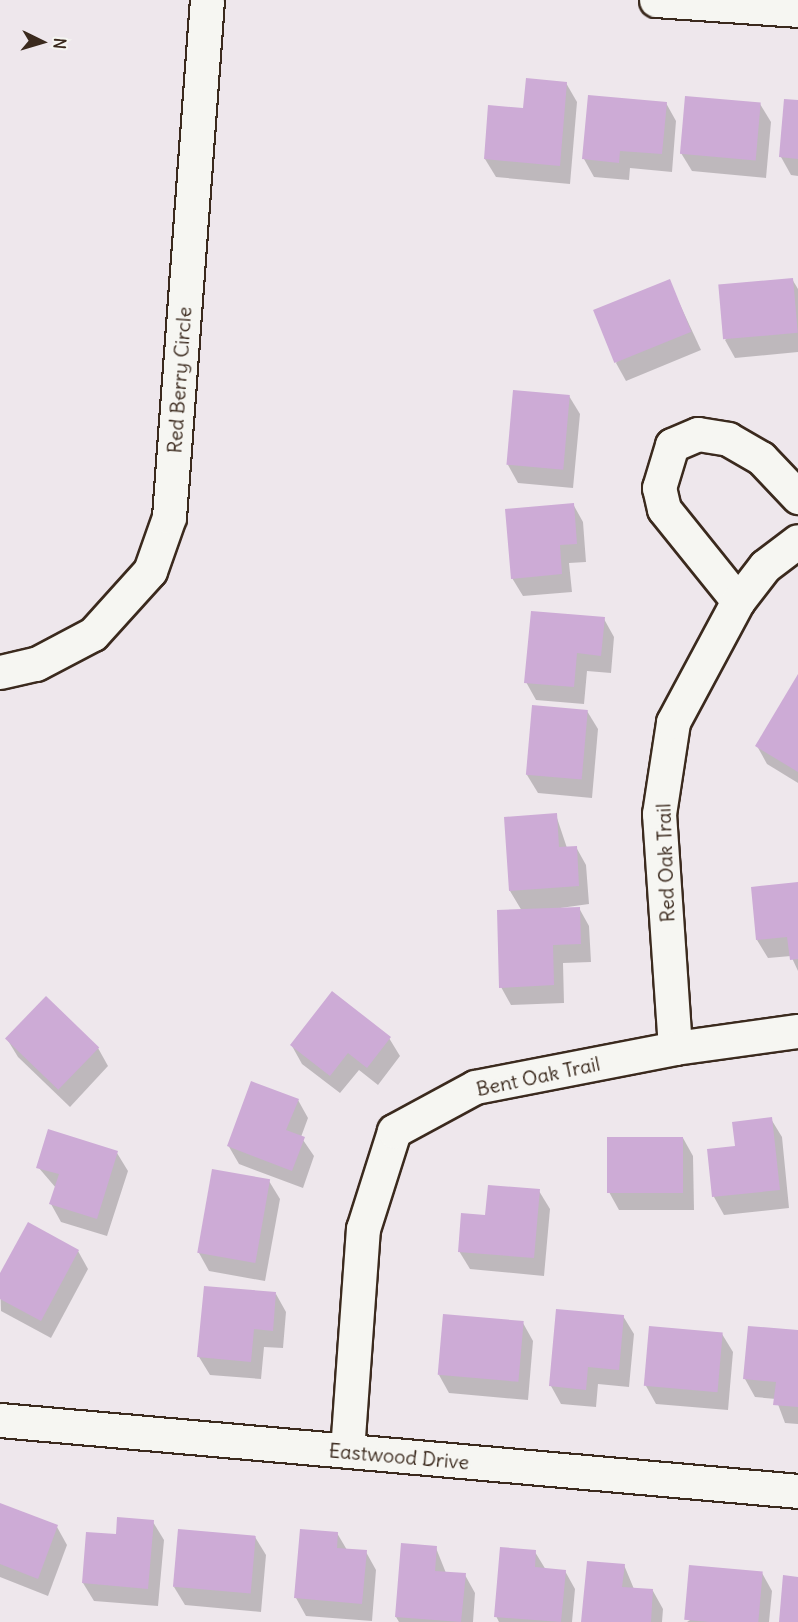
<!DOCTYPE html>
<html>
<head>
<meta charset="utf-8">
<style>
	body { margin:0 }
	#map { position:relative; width:798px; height:1622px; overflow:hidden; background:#eee7ec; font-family:Delius,sans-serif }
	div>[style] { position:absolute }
	.shadow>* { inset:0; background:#0003 }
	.building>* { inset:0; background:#cdabd6; transform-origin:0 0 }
	.roads { filter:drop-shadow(2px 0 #3b2a1e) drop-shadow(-2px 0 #3b2a1e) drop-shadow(0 2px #3b2a1e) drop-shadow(0 -2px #3b2a1e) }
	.minor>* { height:33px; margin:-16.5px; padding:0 16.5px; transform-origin:16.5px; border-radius:16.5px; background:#f6f6f2 }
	span { translate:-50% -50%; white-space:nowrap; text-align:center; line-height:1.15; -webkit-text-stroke:4.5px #f6f6f2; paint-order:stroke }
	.street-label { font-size:20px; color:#3b2a1e }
	.north { position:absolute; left:12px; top:12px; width:60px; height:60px; -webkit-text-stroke:4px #f6f6f2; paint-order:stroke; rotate:95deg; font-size:16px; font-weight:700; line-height:24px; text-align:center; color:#3b2a1e }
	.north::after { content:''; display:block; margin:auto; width:21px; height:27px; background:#3b2a1e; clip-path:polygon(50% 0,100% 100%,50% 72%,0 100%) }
</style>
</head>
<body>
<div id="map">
	<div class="shadow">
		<i style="clip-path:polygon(566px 83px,577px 102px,570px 184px,496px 177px,485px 159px,524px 110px)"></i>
		<i style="clip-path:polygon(798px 102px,798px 176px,791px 175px,781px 157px)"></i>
		<i style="clip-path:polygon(666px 103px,676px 121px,672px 172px,630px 168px,629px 180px,594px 177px,584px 159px)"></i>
		<i style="clip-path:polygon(760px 104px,771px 122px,766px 178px,692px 171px,681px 153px)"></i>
		<i style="clip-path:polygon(792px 279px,798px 289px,798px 352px,735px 358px,725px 340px)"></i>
		<i style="clip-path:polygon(669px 281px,701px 350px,626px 381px,616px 363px)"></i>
		<i style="clip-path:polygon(569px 396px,580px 414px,573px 488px,518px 483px,508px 465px)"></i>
		<i style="clip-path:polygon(573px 504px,583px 522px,586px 562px,569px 563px,572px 592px,523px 596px,512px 578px)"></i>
		<i style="clip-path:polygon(604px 619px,614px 637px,611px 673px,587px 671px,584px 704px,536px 700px,526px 682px)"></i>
		<i style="clip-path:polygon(798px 677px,798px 783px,767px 764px,757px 746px)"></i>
		<i style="clip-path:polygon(587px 711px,598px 729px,592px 798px,538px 793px,527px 775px)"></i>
		<i style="clip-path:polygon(556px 815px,567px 848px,576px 847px,586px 865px,589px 904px,546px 910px,579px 908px,589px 926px,591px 962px,563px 963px,564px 1003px,511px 1005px,501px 987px,522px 911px,510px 891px)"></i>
		<i style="clip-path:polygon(798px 883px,798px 971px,791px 956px,768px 958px,757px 940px)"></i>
		<i style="clip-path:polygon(389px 1038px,400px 1056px,378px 1085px,359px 1070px,340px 1093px,302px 1064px,292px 1046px)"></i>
		<i style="clip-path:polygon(7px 1039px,98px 1048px,108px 1066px,70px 1107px,18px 1057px)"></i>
		<i style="clip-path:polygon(298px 1100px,308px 1118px,301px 1137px,314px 1156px,303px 1188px,239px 1164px,228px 1145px)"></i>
		<i style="clip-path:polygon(771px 1119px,782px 1137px,789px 1208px,724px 1215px,714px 1197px,709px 1151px,736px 1148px)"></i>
		<i style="clip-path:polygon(683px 1138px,693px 1156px,694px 1210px,619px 1210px,609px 1192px)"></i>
		<i style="clip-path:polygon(117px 1153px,128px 1171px,107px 1236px,61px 1222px,51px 1204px,56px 1188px,38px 1167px)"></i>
		<i style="clip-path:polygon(269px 1181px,280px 1199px,265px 1281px,209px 1271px,199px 1253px)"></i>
		<i style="clip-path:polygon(539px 1191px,550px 1209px,544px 1276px,470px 1269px,459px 1251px)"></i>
		<i style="clip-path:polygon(78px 1251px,88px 1269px,51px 1338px,1px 1311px,0 1277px)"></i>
		<i style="clip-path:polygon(276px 1294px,286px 1312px,283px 1348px,264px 1347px,261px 1379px,210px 1375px,199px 1357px)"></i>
		<i style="clip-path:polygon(623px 1316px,634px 1334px,629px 1387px,598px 1384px,596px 1407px,561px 1404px,551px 1386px)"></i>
		<i style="clip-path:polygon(523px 1323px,533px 1341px,528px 1400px,449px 1393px,439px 1375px)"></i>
		<i style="clip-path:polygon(798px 1331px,798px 1424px,785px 1423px,776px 1399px,755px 1397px,745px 1379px)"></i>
		<i style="clip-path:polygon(722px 1334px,733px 1352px,728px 1410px,656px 1404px,646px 1386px)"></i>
		<i style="clip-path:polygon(0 1505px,57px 1527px,67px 1545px,48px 1596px,0 1577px)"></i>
		<i style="clip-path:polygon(153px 1522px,164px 1540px,158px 1606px,94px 1601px,83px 1583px,117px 1536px)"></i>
		<i style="clip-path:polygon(337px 1533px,347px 1550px,366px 1552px,376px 1570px,372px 1621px,306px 1616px,296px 1598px)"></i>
		<i style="clip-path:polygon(255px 1537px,266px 1555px,261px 1612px,185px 1605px,174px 1587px)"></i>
		<i style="clip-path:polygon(436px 1548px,446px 1573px,465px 1575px,475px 1593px,473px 1622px,399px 1622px,396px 1617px)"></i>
		<i style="clip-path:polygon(535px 1552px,546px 1570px,565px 1571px,575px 1589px,572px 1622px,499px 1622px,496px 1616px)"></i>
		<i style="clip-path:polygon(624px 1565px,634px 1589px,653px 1591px,663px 1609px,662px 1622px,583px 1622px)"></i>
		<i style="clip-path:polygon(762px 1573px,772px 1591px,769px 1622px,687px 1622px)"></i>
	</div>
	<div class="building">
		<i style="clip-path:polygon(526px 78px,567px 82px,560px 166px,484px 159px,488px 105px,523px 108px)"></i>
		<i style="clip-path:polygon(588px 95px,667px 102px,662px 154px,620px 151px,619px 163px,582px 159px)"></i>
		<i style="left:685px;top:96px;width:76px;height:58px;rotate:5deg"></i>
		<i style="clip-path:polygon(784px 99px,798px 100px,798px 159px,779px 157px)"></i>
		<i style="left:793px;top:278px;width:55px;height:75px;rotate:85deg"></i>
		<i style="left:670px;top:279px;width:57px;height:83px;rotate:68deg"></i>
		<i style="left:513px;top:390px;width:57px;height:75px;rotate:5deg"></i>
		<i style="clip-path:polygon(574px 503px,577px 544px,560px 545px,562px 574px,511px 579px,505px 509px)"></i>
		<i style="clip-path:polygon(531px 611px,605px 617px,601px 656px,577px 653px,574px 687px,524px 683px)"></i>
		<i style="clip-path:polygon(798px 674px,798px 772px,755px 746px)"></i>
		<i style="left:532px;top:705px;width:56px;height:70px;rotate:5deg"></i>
		<i style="clip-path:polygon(557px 813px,559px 847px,577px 846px,579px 886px,509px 891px,504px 817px)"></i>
		<i style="clip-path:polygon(798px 882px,798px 959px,790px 960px,787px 937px,756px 940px,751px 887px)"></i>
		<i style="clip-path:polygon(580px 907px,581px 944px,553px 945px,554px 985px,499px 988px,497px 910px)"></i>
		<i style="clip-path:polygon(332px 991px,391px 1037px,367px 1068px,348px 1053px,330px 1076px,290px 1045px)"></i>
		<i style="left:46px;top:996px;width:74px;height:59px;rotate:44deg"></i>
		<i style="clip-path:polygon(251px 1081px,299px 1099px,286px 1130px,305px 1137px,292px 1171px,227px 1146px)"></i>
		<i style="clip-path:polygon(772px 1117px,780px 1190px,712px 1197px,707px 1149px,735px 1146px,732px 1122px)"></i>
		<i style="clip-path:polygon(48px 1129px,118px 1151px,97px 1219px,49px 1204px,59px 1174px,36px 1168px)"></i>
		<i style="left:607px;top:1137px;width:76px;height:56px"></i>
		<i style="left:212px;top:1169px;width:59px;height:85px;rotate:10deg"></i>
		<i style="clip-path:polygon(488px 1185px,540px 1189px,534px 1258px,458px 1252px,461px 1213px,485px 1215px)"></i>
		<i style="clip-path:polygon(28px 1222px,79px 1250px,41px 1321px,0 1299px,0 1273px)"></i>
		<i style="clip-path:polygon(204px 1286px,276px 1292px,273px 1331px,254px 1329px,251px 1362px,197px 1357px)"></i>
		<i style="clip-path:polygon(556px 1309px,624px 1315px,619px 1370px,588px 1367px,586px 1390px,549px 1386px)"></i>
		<i style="left:443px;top:1314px;width:81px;height:61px;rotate:5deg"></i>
		<i style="left:649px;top:1326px;width:74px;height:60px;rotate:5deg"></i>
		<i style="clip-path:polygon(748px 1326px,798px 1330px,798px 1407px,773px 1405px,776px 1382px,743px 1379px)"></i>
		<i style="clip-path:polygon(0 1503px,58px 1525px,38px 1579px,0 1564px)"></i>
		<i style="clip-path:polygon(117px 1517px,154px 1520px,148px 1589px,82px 1583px,86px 1532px,116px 1534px)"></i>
		<i style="left:178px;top:1529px;width:78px;height:58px;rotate:5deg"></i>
		<i style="clip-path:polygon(300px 1529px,338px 1532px,337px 1548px,367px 1550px,362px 1604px,294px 1598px)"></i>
		<i style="clip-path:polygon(401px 1543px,437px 1546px,435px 1571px,466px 1573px,461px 1622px,395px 1617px)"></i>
		<i style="clip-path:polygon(500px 1547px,536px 1550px,535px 1567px,566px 1570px,561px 1622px,494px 1617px)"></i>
		<i style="clip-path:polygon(587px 1561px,625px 1564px,622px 1587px,653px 1589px,651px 1622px,581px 1622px)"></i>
		<i style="left:689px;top:1565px;width:74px;height:55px;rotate:5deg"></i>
		<i style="clip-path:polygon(783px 1575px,798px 1577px,798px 1622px,779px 1622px)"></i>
	</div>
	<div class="roads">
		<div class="minor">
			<i style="left:656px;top:0;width:142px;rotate:4deg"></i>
			<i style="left:738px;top:601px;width:118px;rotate:-128.8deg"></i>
			<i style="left:664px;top:509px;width:22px;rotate:-103deg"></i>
			<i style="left:659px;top:488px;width:45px;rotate:-73.2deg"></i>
			<i style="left:672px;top:445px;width:28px;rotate:-23deg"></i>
			<i style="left:698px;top:434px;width:30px;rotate:9deg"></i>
			<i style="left:728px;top:439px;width:38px;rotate:30deg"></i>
			<i style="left:761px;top:458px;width:54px;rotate:46.5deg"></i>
			<i style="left:0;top:672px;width:37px;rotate:-13deg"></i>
			<i style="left:36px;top:664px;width:64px;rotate:-27.8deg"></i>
			<i style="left:93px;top:634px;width:85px;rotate:-47.9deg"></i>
			<i style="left:150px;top:571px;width:57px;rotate:-70.6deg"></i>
			<i style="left:169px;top:517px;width:518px;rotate:-85.8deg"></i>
			<i style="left:675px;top:1048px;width:235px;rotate:-93.9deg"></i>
			<i style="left:659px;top:814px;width:93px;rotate:-81.3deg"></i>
			<i style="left:673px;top:722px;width:137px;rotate:-61.8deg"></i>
			<i style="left:738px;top:601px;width:44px;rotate:-52.4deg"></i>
			<i style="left:765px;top:566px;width:41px;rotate:-37.1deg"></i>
			<i style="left:0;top:1420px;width:801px;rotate:5.08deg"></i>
			<i style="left:347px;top:1451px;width:223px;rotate:-85.9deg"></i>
			<i style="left:363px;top:1229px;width:103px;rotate:-72.4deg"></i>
			<i style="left:394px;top:1131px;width:92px;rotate:-28.5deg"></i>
			<i style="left:475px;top:1087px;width:204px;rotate:-11deg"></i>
			<i style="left:675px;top:1048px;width:124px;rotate:-7.9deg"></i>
		</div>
	</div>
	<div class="street-label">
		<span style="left:179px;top:380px;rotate:-86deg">Red Berry Circle</span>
		<span style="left:665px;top:863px;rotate:-92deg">Red Oak Trail</span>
		<span style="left:538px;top:1076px;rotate:-12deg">Bent Oak Trail</span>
		<span style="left:399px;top:1456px;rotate:5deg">Eastwood Drive</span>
	</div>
	<div class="north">N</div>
</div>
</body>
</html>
